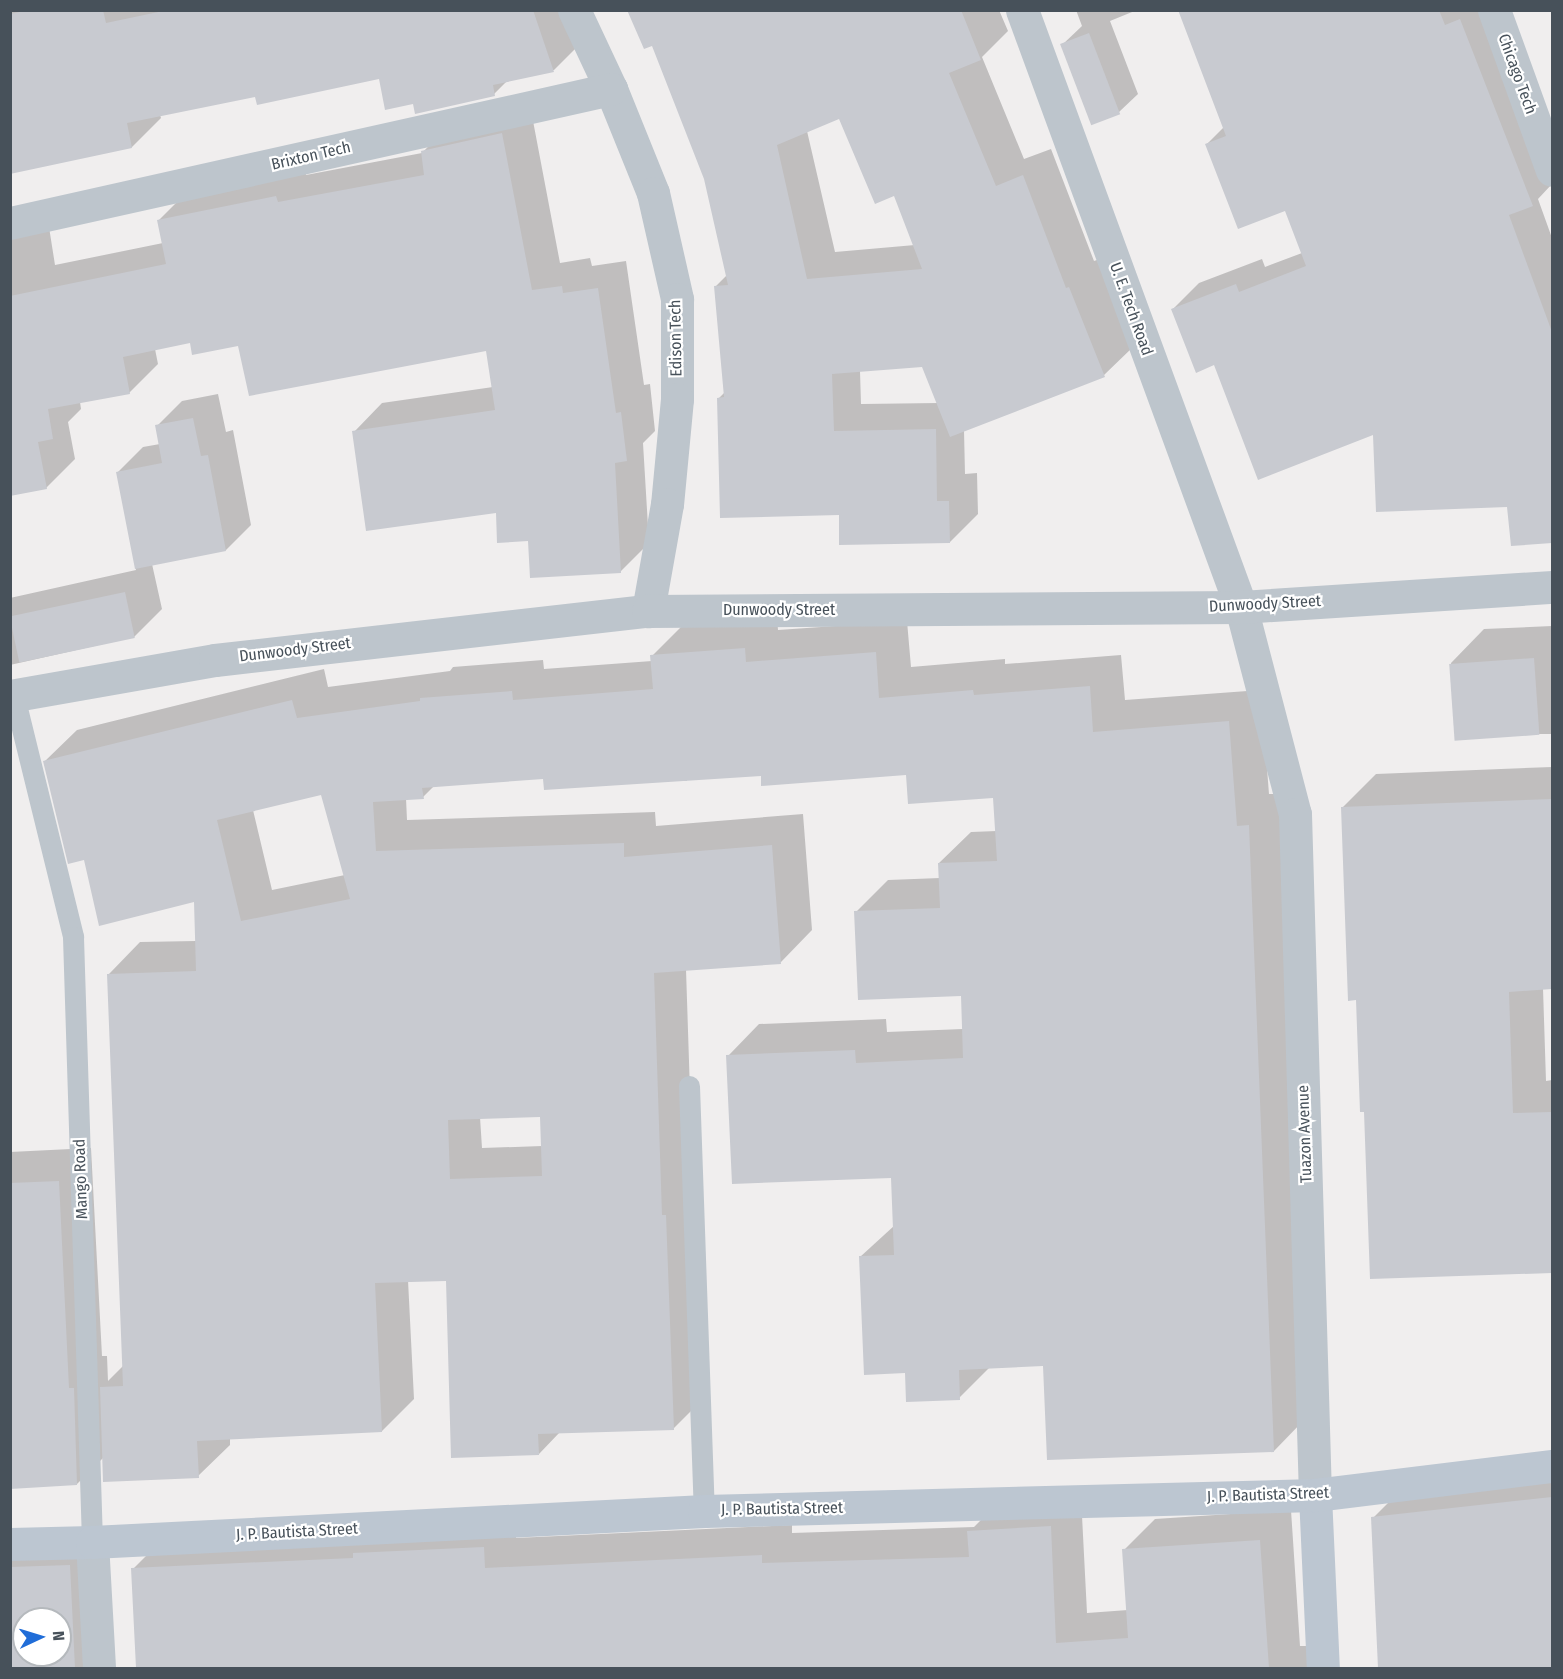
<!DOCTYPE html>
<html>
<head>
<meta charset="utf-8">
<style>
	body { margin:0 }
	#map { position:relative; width:1563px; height:1679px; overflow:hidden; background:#f0eeee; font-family:"Fira Sans Condensed",sans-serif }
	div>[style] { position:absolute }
	.shadow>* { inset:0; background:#0003 }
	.building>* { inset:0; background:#c8cad0; transform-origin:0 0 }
	.lane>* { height:21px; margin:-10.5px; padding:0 10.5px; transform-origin:10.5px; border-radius:10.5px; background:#bdc5cc }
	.street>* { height:33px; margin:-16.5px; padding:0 16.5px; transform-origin:16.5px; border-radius:16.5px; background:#bdc5cc }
	.secondary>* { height:33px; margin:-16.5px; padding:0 16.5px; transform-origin:16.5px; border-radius:16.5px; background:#bcc6d1 }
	span { translate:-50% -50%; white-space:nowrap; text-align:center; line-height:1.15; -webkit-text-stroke:4.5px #fff; paint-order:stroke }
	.street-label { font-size:16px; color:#47515a }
	.frame { position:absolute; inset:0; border:12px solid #47515a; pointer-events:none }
	.north { position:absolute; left:12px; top:1607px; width:60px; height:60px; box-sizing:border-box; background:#fff; border:2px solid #b5b9bd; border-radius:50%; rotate:86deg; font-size:16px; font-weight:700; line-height:24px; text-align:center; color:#47515a }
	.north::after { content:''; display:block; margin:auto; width:21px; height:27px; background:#206dd8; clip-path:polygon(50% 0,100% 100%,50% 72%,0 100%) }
</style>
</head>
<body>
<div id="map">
	<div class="shadow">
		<i style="clip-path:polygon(10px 10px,572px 10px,583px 41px,554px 70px,508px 80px,494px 94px,415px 102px,380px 77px,256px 95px,160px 115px,161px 118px,132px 147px,10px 168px)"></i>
		<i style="clip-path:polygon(evenodd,629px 10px,999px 10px,1008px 31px,982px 57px,1024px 159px,1051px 149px,1094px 261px,1097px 260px,1132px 348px,1104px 375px,964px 430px,965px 474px,977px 473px,978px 514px,950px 542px,840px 514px,719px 398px,725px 392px,715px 287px,727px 275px,706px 178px,653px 44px,629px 10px,840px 117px,895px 194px,915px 245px,835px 252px,807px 131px,840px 117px,629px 10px,923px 365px,938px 403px,861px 404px,860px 371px,923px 365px)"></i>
		<i style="clip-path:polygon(1076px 10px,1137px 10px,1110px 21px,1138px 94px,1119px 112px,1092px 123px,1062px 45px,1082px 26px)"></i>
		<i style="clip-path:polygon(1179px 10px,1493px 10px,1552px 184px,1538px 199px,1552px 238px,1552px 541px,1512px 545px,1508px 505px,1375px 432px,1215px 363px,1173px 309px,1199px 283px,1262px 259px,1265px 267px,1302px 253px,1286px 209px,1207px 144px,1224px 127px)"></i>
		<i style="clip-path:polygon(530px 105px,560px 263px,590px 258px,592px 266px,626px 261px,644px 385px,650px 384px,655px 431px,643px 443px,649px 543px,620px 572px,529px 539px,497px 511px,354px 432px,382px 403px,493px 387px,488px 349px,191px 342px,155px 349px,158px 364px,129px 393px,80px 402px,81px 409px,68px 422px,75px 459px,46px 488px,10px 494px,10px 233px,49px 227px,55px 265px,163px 243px,158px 221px,187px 192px,305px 169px,306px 175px,422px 153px,451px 123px)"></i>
		<i style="clip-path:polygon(218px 394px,226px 432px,233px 430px,251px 525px,226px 550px,152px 564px,162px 609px,134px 637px,10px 665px,10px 598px,136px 570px,118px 472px,143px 447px,160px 444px,157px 426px,182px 401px)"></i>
		<i style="clip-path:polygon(evenodd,777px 617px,778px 630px,907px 621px,911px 667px,1005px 659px,1005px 664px,1121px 655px,1125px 700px,1261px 690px,1269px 794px,1280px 794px,1305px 1419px,1274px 1451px,1045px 1365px,990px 1367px,959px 1398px,907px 1371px,860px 1257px,895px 1225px,892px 1176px,728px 1056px,759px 1024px,886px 1019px,887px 1032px,963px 1029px,962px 994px,856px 912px,888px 880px,940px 878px,939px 863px,971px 832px,997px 831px,994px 796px,907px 774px,544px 777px,434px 786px,423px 797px,406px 798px,407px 820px,655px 812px,656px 826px,803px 814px,812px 930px,781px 962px,686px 969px,693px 1184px,705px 1397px,673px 1429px,560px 1432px,539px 1454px,447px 1279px,408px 1280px,414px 1399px,382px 1431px,230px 1438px,230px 1445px,198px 1476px,104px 1457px,77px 1484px,10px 1487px,10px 1152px,91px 1148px,102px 1356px,107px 1356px,108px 1381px,124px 1365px,109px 974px,140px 942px,196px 941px,195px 901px,45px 761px,77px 730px,324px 669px,328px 687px,450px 671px,453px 667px,543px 660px,544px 669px,652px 661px,652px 656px,684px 624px,777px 617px,322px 794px,345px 875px,272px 890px,253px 810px,322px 794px,777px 617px,541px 1115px,542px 1146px,482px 1148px,480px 1117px,541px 1115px)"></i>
		<i style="clip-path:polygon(1552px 626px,1552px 734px,1455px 734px,1451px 663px,1484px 629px)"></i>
		<i style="clip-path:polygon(1552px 767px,1552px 988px,1543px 988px,1546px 1081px,1552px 1080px,1552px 1271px,1372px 1277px,1366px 1110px,1343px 807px,1376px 774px)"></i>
		<i style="clip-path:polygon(1552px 1467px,1552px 1668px,1379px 1668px,1373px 1518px,1407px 1484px)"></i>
		<i style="clip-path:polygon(1081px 1496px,1087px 1613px,1128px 1610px,1124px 1550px,1155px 1519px,1291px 1510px,1300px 1646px,1307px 1646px,1309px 1668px,138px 1668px,133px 1569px,164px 1538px,514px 1516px,516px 1538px,792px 1525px,792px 1533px,974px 1527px,1000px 1501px)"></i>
		<i style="clip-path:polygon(evenodd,103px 1532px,109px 1668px,10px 1668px,10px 1536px,103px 1532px,24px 1619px,60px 1619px,60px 1655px,24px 1655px,24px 1619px)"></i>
	</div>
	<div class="building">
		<i style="clip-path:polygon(29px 10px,103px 10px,106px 23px,168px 10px,533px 10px,554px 72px,493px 85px,495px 96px,415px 114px,413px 104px,385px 110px,379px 79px,257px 105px,255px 97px,127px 123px,132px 148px,10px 174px,10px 14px)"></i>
		<i style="clip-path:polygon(evenodd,627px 10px,961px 10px,981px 60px,949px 73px,996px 186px,1023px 175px,1066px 288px,1069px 287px,1105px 377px,950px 437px,922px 367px,832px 374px,834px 431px,936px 429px,937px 501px,949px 501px,950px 543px,839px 545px,839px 515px,720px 518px,717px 398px,724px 397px,714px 286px,728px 285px,704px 179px,652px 46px,644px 49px,627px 10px,839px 119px,875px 204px,894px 196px,922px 269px,807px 279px,777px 145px,839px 119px)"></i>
		<i style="clip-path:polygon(1178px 10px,1439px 10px,1445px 25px,1460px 19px,1533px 206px,1509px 215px,1552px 332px,1552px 543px,1511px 546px,1507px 507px,1376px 512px,1373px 435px,1258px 480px,1214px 365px,1196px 373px,1171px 309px,1236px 284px,1239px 292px,1306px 266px,1285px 211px,1238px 229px,1205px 144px,1226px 136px)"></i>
		<i style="left:1089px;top:33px;width:87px;height:31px;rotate:69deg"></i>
		<i style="clip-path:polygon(502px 133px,532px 290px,562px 286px,563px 293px,598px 288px,616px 413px,621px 412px,627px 461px,615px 463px,621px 573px,530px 578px,528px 541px,497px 543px,496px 513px,366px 531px,352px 431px,495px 410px,486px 351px,249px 396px,238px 346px,192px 355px,190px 343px,123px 357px,130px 394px,48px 409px,53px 439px,38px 442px,47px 489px,10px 496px,10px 296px,166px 264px,157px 220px,276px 196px,278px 202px,424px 175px,421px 151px)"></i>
		<i style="clip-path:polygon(193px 418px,201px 456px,208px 455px,226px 551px,135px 569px,116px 472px,162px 463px,155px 425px)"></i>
		<i style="left:125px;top:592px;width:47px;height:118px;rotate:78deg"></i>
		<i style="clip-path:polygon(evenodd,745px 648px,746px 662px,876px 652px,879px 698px,973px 690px,974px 695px,1090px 686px,1093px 732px,1229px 721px,1237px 826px,1249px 825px,1274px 1452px,1047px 1460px,1043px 1366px,959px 1370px,960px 1400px,906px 1402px,905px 1373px,864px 1375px,859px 1256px,894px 1255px,891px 1178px,732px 1184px,726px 1055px,855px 1050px,856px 1063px,963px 1058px,961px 996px,858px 1000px,854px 911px,940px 908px,938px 863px,997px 861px,993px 798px,908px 804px,906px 775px,761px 786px,761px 776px,544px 790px,543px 779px,422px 788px,424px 799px,373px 802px,376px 851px,624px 843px,624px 857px,772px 845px,781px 964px,654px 973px,662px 1215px,666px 1215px,674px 1430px,538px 1434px,539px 1455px,451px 1458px,446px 1281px,375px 1283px,382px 1432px,197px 1441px,199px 1478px,103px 1482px,100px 1387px,123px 1386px,107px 974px,196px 971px,194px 902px,99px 926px,84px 860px,68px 864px,43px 761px,292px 700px,297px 718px,420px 701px,420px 698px,512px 691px,513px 700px,653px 689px,650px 655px,745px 648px,321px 795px,350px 899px,241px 921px,217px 820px,321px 795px,745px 648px,540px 1117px,542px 1176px,450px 1179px,448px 1120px,540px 1117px)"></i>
		<i style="left:1534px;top:658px;width:77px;height:85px;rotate:86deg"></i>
		<i style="clip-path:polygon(1552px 799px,1552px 989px,1509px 992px,1513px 1113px,1552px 1112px,1552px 1273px,1370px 1279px,1364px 1112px,1360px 1112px,1356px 1000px,1348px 1001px,1341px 807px)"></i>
		<i style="clip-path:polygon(59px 1181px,69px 1388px,74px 1388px,77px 1485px,10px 1489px,10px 1183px)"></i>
		<i style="clip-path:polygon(1552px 1497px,1552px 1668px,1378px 1668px,1371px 1517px)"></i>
		<i style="clip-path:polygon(1051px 1526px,1056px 1643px,1128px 1638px,1122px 1549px,1260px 1540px,1269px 1668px,136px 1668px,131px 1568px,353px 1558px,353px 1553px,484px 1547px,485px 1568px,762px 1555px,762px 1563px,969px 1557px,967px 1531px)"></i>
		<i style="clip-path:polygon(evenodd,70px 1565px,75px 1668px,10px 1668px,10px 1567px,70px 1565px,24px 1619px,60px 1619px,60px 1655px,24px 1655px,24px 1619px)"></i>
	</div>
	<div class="lane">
		<i style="left:14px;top:696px;width:248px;rotate:76.2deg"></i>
		<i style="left:73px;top:937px;width:605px;rotate:88.2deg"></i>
		<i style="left:689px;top:1086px;width:425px;rotate:88deg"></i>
	</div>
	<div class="street">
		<i style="left:574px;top:10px;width:87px;rotate:64.9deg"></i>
		<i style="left:611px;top:89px;width:112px;rotate:68deg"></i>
		<i style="left:653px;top:193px;width:109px;rotate:77.2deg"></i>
		<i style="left:677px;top:299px;width:100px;rotate:90deg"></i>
		<i style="left:677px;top:399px;width:105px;rotate:95.4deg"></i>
		<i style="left:667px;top:504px;width:109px;rotate:100.1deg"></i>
		<i style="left:1022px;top:10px;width:636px;rotate:69.86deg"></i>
		<i style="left:1241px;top:607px;width:214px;rotate:75.4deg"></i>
		<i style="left:1295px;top:814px;width:681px;rotate:88.32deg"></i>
		<i style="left:1494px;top:10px;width:170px;rotate:70.1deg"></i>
		<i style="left:10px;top:223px;width:616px;rotate:-12.57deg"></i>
		<i style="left:10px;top:696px;width:208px;rotate:-10deg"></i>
		<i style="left:215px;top:660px;width:436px;rotate:-6.5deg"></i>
		<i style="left:648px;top:611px;width:593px;rotate:-0.39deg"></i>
		<i style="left:1241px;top:607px;width:312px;rotate:-3.7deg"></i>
		<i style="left:92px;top:1542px;width:126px;rotate:86.8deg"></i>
	</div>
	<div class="secondary">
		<i style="left:1315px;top:1495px;width:173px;rotate:87.4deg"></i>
		<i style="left:10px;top:1544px;width:82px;rotate:-1.4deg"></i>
		<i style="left:92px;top:1542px;width:613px;rotate:-2.9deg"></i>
		<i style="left:704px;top:1511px;width:611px;rotate:-1.5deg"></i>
		<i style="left:1315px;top:1495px;width:239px;rotate:-7deg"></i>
	</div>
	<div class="street-label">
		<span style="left:1517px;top:74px;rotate:70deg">Chicago Tech</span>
		<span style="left:311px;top:156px;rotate:-13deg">Brixton Tech</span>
		<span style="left:1131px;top:309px;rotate:70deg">U. E. Tech Road</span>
		<span style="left:676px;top:338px;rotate:-91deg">Edison Tech</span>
		<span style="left:1265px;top:604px;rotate:-3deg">Dunwoody Street</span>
		<span style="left:779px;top:610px">Dunwoody Street</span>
		<span style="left:295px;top:650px;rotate:-7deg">Dunwoody Street</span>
		<span style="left:1305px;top:1134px;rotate:-92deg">Tuazon Avenue</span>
		<span style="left:81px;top:1179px;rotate:-92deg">Mango Road</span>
		<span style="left:1268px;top:1495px;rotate:-2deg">J. P. Bautista Street</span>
		<span style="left:782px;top:1509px;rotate:-1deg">J. P. Bautista Street</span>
		<span style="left:297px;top:1532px;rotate:-3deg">J. P. Bautista Street</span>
	</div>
	<div class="frame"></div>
	<div class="north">N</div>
</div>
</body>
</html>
